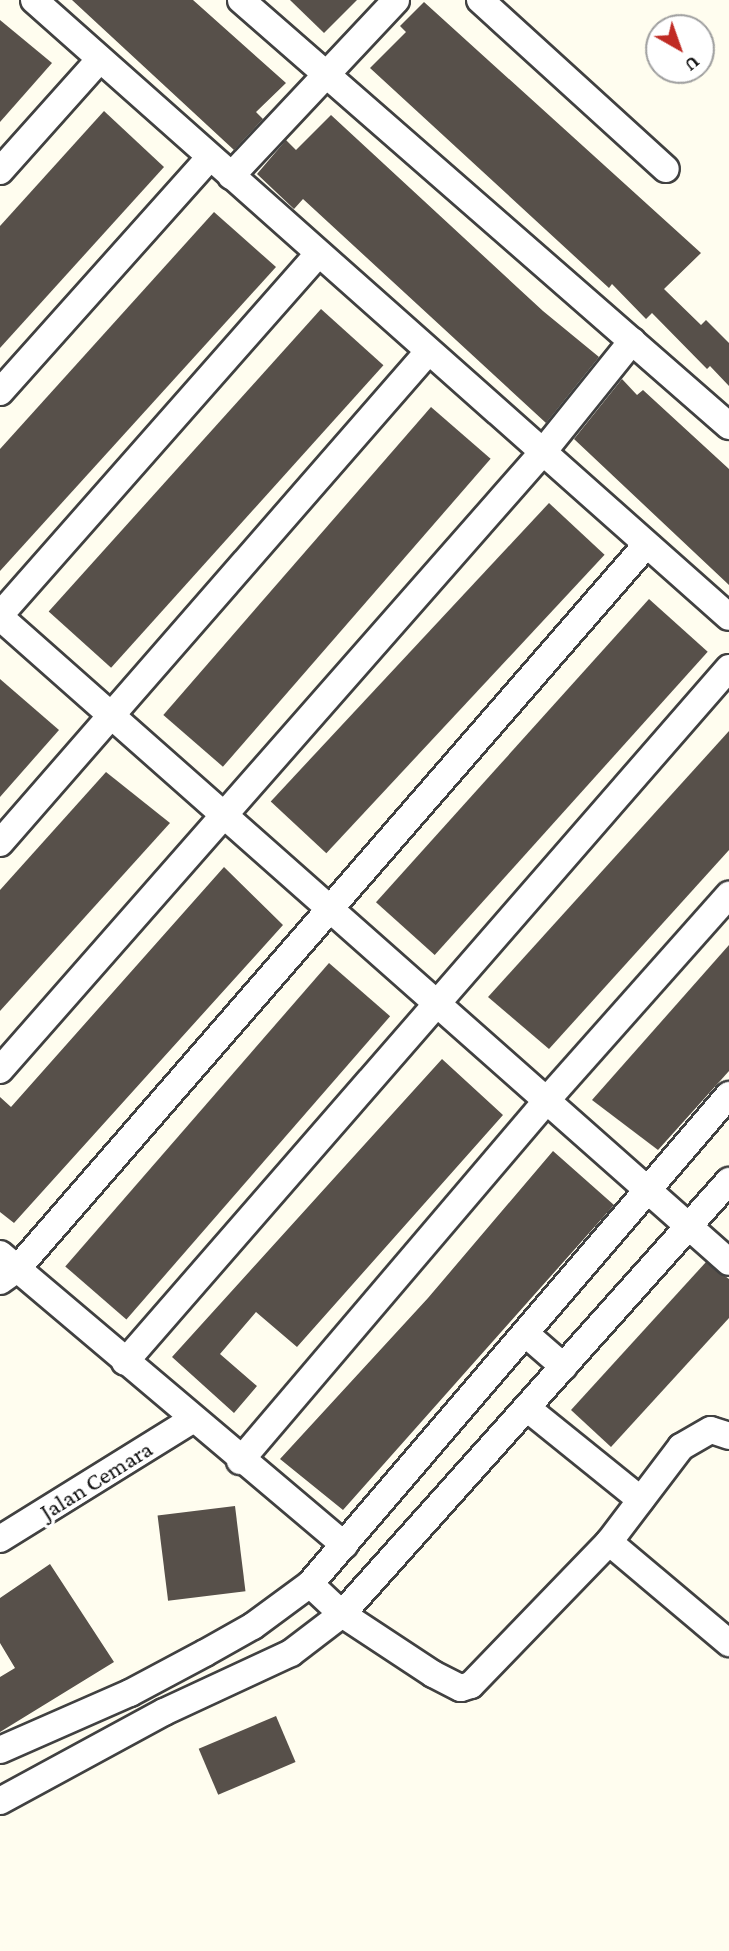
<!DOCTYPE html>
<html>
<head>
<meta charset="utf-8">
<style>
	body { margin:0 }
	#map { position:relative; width:729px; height:1951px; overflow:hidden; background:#fffdef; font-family:"Crimson Pro",serif }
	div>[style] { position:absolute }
	.building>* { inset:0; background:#57504a; transform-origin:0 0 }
	.roads { filter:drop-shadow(2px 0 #414141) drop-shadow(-2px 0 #414141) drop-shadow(0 2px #414141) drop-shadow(0 -2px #414141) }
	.street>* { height:26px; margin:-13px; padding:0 13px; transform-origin:13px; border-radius:13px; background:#fff }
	span { translate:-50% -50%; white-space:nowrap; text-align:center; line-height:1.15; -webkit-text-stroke:7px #fff; paint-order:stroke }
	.street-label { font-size:24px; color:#0e0e0e }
	.north { position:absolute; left:645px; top:14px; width:70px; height:70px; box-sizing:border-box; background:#fff; border:2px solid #9f9f9f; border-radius:50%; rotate:140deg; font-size:19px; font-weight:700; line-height:28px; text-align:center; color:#0e0e0e }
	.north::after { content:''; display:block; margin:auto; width:24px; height:32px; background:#c02b24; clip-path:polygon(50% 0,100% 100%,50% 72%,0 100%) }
</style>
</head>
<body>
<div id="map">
	<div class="building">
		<i style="clip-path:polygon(72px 0,193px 0,286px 83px,256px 112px,263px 119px,234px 150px)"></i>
		<i style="clip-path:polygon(290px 0,357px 0,324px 33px)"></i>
		<i style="clip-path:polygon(424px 2px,701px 253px,664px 289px,701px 325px,706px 320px,729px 343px,729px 386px,710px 366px,707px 369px,652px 313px,646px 319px,612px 284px,609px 288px,370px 68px,406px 32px,400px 26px)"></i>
		<i style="clip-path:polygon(0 20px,52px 63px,0 122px)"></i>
		<i style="clip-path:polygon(104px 111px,164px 167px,0 348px,0 226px)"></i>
		<i style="clip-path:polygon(331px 115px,543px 311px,599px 357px,546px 423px,303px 199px,294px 209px,257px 174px,286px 140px,296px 150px)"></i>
		<i style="clip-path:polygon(214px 212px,276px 267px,0 571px,0 449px)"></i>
		<i style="left:321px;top:309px;width:84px;height:407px;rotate:42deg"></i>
		<i style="clip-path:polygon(622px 379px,637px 395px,643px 390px,729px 469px,729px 585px,574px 439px)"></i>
		<i style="left:431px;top:407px;width:79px;height:408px;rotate:41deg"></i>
		<i style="left:549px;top:503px;width:76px;height:408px;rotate:43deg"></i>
		<i style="left:649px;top:599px;width:79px;height:408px;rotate:42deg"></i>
		<i style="clip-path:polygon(0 679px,59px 730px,0 797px)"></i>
		<i style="clip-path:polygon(729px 731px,729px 850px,549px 1049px,488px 997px)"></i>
		<i style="clip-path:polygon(106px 772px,170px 823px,0 1011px,0 890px)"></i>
		<i style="clip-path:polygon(224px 867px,283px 925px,14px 1223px,0 1212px,0 1097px,11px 1107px)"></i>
		<i style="clip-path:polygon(729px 945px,729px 1071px,658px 1150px,592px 1100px)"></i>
		<i style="left:329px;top:963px;width:81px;height:402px;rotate:41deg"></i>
		<i style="clip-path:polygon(442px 1059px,503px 1115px,297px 1347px,256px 1312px,220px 1354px,257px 1386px,234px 1413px,172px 1357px)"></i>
		<i style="clip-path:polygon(553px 1151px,614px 1205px,343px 1510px,280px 1459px,428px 1298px)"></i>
		<i style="clip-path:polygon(706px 1262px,729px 1279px,729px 1318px,611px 1447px,571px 1410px)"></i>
		<i style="left:235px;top:1506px;width:86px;height:78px;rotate:83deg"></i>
		<i style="clip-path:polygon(50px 1564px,114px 1662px,0 1732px,0 1677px,15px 1668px,0 1643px,0 1598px)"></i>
		<i style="left:276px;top:1716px;width:50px;height:84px;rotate:67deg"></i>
	</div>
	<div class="roads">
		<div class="street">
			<i style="left:34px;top:0;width:929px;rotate:41.6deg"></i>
			<i style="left:241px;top:0;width:648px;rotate:41.12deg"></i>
			<i style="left:480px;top:0;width:251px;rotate:42.3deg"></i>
			<i style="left:0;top:171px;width:150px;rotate:-48.2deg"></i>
			<i style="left:231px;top:176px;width:241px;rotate:-46.8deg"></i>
			<i style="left:0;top:392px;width:315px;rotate:-48.2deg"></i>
			<i style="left:0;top:615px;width:481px;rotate:-48.6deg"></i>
			<i style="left:0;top:617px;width:973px;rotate:41.5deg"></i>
			<i style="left:0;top:843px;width:651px;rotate:-48.92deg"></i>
			<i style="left:0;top:1070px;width:821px;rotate:-48.7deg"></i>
			<i style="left:542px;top:453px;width:144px;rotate:-51.2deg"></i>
			<i style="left:0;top:1254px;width:451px;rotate:40.2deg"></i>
			<i style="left:0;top:1281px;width:21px;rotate:-35deg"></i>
			<i style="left:17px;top:1269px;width:960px;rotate:-49.01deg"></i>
			<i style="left:526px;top:1334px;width:50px;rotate:41deg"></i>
			<i style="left:125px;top:1362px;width:920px;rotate:-48.97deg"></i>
			<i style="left:527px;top:1408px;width:146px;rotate:38.9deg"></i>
			<i style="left:240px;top:1461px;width:472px;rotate:-49.6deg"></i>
			<i style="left:546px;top:1101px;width:276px;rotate:-48.4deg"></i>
			<i style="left:0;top:1539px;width:226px;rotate:-31.8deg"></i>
			<i style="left:609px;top:1542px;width:157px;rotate:40.1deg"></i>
			<i style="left:310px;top:1584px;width:44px;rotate:43.2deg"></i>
			<i style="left:342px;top:1614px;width:109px;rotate:33.4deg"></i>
			<i style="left:433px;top:1674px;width:31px;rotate:27deg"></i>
			<i style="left:461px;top:1688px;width:10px;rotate:-17deg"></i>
			<i style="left:471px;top:1685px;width:199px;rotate:-46deg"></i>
			<i style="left:609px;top:1542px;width:119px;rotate:-52.8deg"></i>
			<i style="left:681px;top:1447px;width:34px;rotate:-30deg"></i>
			<i style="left:711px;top:1430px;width:19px;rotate:18deg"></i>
			<i style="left:0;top:1750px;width:142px;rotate:-23.7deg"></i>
			<i style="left:130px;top:1693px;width:85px;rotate:-28.1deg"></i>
			<i style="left:205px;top:1653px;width:55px;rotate:-29.4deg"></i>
			<i style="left:253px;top:1626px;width:71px;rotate:-36.4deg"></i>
			<i style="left:310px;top:1584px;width:644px;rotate:-49.41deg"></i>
			<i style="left:0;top:1801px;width:187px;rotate:-28.5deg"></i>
			<i style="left:164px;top:1712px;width:140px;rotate:-24.9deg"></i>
			<i style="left:291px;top:1653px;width:64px;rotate:-37.4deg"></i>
			<i style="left:342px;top:1614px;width:581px;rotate:-48.21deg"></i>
		</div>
	</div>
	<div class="street-label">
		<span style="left:96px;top:1480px;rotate:-32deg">Jalan Cemara</span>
	</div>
	<div class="north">U</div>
</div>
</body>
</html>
